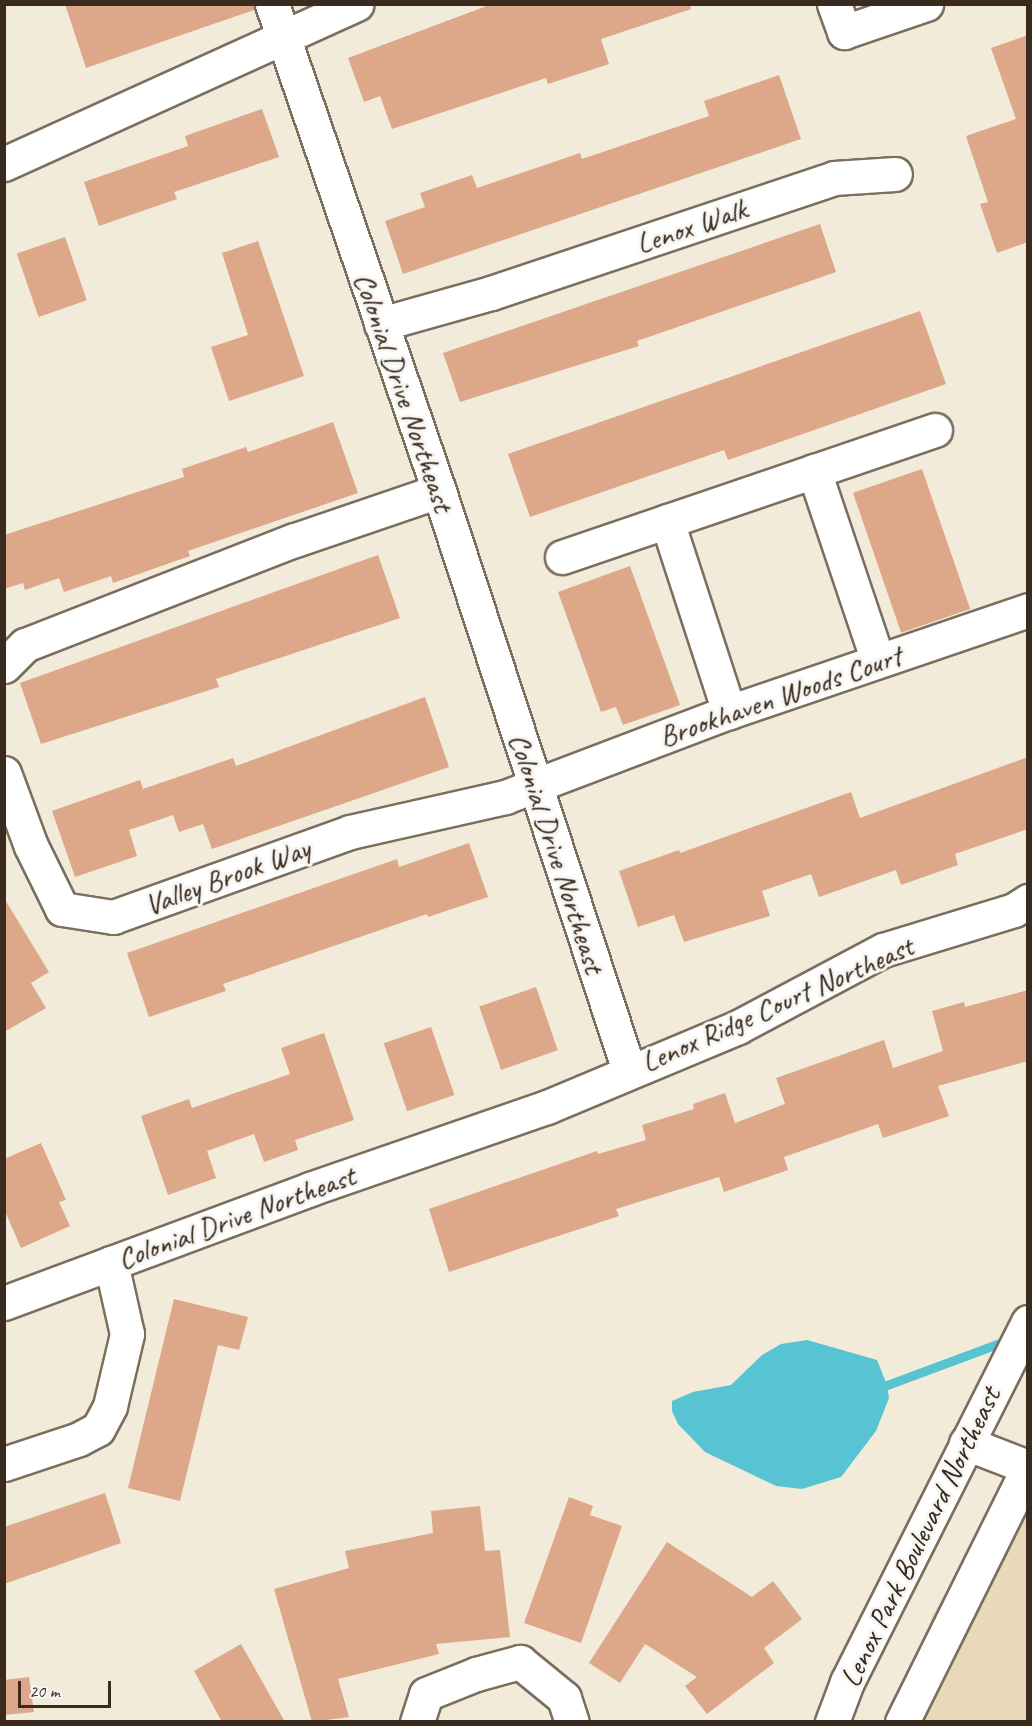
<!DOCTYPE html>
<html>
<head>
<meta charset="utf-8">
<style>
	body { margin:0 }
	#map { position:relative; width:1032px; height:1726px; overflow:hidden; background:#f2ebd9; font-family:Caveat,sans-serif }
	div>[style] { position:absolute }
	.built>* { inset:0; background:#e8d9ba }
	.water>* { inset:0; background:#58c3d3 }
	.stream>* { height:9px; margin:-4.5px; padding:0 4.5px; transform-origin:4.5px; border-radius:4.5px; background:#58c3d3 }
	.building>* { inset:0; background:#dda78a; transform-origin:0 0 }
	.roads { filter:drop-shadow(2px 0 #7b6e5f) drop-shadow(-2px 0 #7b6e5f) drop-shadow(0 2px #7b6e5f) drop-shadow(0 -2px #7b6e5f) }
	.minor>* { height:33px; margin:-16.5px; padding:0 16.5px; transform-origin:16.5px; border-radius:16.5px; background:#fff }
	span { translate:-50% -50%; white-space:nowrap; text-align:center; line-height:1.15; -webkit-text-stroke:6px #f6f6f2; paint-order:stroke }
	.street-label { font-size:30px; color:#3b2a1e }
	.frame { position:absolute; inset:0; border:6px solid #3b2a1e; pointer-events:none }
	.scale { position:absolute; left:18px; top:1681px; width:93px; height:27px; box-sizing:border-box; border:3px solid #3b2a1e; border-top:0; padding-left:8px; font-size:18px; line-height:21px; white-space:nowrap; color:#3b2a1e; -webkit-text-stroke:4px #f6f6f2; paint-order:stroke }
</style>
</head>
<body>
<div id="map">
	<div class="built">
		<i style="clip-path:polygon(1027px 1458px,1027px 1721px,900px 1722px,932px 1616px)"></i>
	</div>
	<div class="water">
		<i style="clip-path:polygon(807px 1340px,877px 1360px,887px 1385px,889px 1398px,876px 1431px,841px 1477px,802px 1489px,776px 1486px,705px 1452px,678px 1424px,672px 1411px,672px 1401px,693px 1392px,731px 1385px,762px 1355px,781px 1344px)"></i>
	</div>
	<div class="stream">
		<i style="left:887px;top:1385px;width:132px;rotate:-20.4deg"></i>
	</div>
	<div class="building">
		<i style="clip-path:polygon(65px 4px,254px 4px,254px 10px,86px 68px)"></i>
		<i style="clip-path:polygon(492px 4px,690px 4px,691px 9px,601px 39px,609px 64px,548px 84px,546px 78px,392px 129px,380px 96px,364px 102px,348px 58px)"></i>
		<i style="clip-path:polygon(1028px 35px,1028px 242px,997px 253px,980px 204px,988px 202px,966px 136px,1016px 119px,991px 48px)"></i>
		<i style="clip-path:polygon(779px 75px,801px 139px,403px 274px,385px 221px,425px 207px,420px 193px,472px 175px,477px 188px,580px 153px,582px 159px,709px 116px,704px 101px)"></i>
		<i style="clip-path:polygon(262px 109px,279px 157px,174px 192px,177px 199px,99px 226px,84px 182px,188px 146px,185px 136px)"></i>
		<i style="clip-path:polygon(820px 224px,836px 272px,637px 341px,639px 346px,460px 402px,443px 353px)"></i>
		<i style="left:65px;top:237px;width:67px;height:51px;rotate:71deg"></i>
		<i style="clip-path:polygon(258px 241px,304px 376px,229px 401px,211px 347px,248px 335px,222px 253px)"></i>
		<i style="clip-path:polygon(920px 311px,946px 384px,728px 460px,724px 450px,530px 517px,508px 454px)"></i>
		<i style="clip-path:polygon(333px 422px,358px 493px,188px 551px,190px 556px,113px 583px,111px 576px,64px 592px,59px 578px,25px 590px,23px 583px,4px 589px,4px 535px,184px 477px,182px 469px,246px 447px,248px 452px)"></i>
		<i style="left:922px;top:469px;width:148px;height:73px;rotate:71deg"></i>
		<i style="clip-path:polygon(378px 555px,400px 618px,216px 679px,219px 687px,41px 744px,20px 683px)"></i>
		<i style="clip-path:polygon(630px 566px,680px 705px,623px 725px,616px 707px,601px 712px,558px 592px)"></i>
		<i style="clip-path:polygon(425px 697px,449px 767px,212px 849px,203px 824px,179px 832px,173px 815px,129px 830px,137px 856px,75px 877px,52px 811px,140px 780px,143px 789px,233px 758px,236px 766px)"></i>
		<i style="clip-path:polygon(1028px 757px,1028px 829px,955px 854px,958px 865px,901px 885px,896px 870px,819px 897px,811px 874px,762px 891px,770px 916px,684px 942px,674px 915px,638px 927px,619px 871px,679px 850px,680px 853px,851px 792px,860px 818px)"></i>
		<i style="clip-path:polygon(469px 843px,488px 897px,428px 917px,427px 914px,223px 984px,226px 991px,149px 1017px,127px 953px,397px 859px,399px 867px)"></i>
		<i style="clip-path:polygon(4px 898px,49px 972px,31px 983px,46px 1008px,4px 1032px)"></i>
		<i style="left:536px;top:987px;width:67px;height:60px;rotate:71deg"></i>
		<i style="clip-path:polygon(1028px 990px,1028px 1061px,938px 1086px,949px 1116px,883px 1138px,878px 1124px,784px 1157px,788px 1170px,724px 1192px,719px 1177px,616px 1209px,619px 1216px,449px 1272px,429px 1209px,597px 1151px,598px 1154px,646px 1140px,642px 1125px,694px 1109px,693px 1104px,725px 1093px,735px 1123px,785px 1104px,776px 1078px,884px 1040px,893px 1068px,943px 1051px,932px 1011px,964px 1002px,965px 1007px)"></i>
		<i style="left:431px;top:1027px;width:72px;height:50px;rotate:71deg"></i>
		<i style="clip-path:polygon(324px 1033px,354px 1120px,295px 1140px,298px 1150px,264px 1162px,254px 1134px,207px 1151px,216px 1178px,168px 1195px,141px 1116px,189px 1099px,192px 1108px,290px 1074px,281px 1048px)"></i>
		<i style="clip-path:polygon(41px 1143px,66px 1200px,59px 1202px,70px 1226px,21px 1248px,4px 1209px,4px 1159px)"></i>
		<i style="clip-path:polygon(174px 1299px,248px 1317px,239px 1350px,218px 1345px,180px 1501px,128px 1488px)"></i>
		<i style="clip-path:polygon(105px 1493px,121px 1543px,4px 1584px,4px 1527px)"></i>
		<i style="clip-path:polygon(569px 1497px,593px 1506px,590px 1515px,622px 1526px,581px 1643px,524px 1623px)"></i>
		<i style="clip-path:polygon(480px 1506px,485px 1551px,500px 1550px,510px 1637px,436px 1644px,439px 1654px,338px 1679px,349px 1717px,312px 1722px,274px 1589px,349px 1568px,345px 1551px,433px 1533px,431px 1511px)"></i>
		<i style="clip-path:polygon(667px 1542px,752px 1597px,773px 1581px,802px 1619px,764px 1648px,774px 1663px,707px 1714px,685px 1686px,697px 1677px,645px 1644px,620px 1683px,589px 1663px)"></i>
		<i style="clip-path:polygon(241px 1644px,285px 1722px,222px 1722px,194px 1671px)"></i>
		<i style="clip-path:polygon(29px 1677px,34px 1712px,4px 1715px,4px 1680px)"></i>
	</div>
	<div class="roads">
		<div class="minor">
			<i style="left:272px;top:4px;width:515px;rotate:71.07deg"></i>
			<i style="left:439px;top:491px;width:610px;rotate:71.86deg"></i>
			<i style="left:834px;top:4px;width:30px;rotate:70deg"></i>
			<i style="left:844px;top:32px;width:87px;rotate:-18.9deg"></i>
			<i style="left:4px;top:164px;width:387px;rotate:-24.4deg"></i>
			<i style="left:381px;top:324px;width:114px;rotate:-15.7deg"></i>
			<i style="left:491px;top:293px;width:362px;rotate:-18.5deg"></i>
			<i style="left:834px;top:178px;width:61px;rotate:-3.8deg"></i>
			<i style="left:814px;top:471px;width:200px;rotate:71.4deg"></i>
			<i style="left:667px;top:521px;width:201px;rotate:72deg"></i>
			<i style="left:562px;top:557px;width:394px;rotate:-18.8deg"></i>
			<i style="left:4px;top:666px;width:30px;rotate:-45deg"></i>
			<i style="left:25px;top:645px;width:290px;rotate:-21.3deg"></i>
			<i style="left:295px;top:540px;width:152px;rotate:-18.8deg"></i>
			<i style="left:4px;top:773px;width:78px;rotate:69.7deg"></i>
			<i style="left:31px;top:846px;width:70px;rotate:63.8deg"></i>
			<i style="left:62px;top:909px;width:52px;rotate:8.9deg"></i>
			<i style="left:113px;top:917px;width:252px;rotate:-19.7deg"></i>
			<i style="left:350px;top:832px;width:159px;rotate:-12.7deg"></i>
			<i style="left:505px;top:797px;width:240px;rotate:-20.8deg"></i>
			<i style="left:729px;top:712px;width:316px;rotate:-18.8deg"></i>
			<i style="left:4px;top:1303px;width:327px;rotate:-20.4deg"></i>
			<i style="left:310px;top:1189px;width:251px;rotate:-19.1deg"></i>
			<i style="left:547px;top:1107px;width:207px;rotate:-22.7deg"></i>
			<i style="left:738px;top:1027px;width:164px;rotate:-28deg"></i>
			<i style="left:883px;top:950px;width:137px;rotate:-17deg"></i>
			<i style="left:1014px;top:910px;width:17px;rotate:-33deg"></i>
			<i style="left:966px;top:1443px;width:66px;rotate:21.2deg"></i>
			<i style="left:4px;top:1464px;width:79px;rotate:-18.4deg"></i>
			<i style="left:79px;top:1439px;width:21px;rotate:-28deg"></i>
			<i style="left:98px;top:1429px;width:26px;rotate:-62deg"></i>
			<i style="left:110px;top:1406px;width:74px;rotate:-76.7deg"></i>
			<i style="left:127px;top:1334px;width:73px;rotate:-102.7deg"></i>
			<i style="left:417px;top:1722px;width:29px;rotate:-72deg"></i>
			<i style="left:426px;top:1694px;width:54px;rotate:-21.8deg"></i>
			<i style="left:476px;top:1674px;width:46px;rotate:-15.3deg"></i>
			<i style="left:520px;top:1662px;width:57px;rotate:39.3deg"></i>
			<i style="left:564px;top:1698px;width:25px;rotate:72deg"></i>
			<i style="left:832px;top:1722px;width:43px;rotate:-69.4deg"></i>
			<i style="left:847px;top:1682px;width:403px;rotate:-63.3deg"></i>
			<i style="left:902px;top:1722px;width:284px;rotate:-63.6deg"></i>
		</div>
	</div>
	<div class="street-label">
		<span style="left:691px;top:226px;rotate:-19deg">Lenox Walk</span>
		<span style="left:404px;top:392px;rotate:71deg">Colonial Drive Northeast</span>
		<span style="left:780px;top:696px;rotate:-19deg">Brookhaven Woods Court</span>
		<span style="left:557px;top:853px;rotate:72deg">Colonial Drive Northeast</span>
		<span style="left:227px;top:876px;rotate:-20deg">Valley Brook Way</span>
		<span style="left:777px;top:1004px;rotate:-24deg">Lenox Ridge Court Northeast</span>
		<span style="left:236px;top:1217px;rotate:-20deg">Colonial Drive Northeast</span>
		<span style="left:920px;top:1537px;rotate:-64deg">Lenox Park Boulevard Northeast</span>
	</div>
	<div class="frame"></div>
	<div class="scale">20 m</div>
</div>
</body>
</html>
